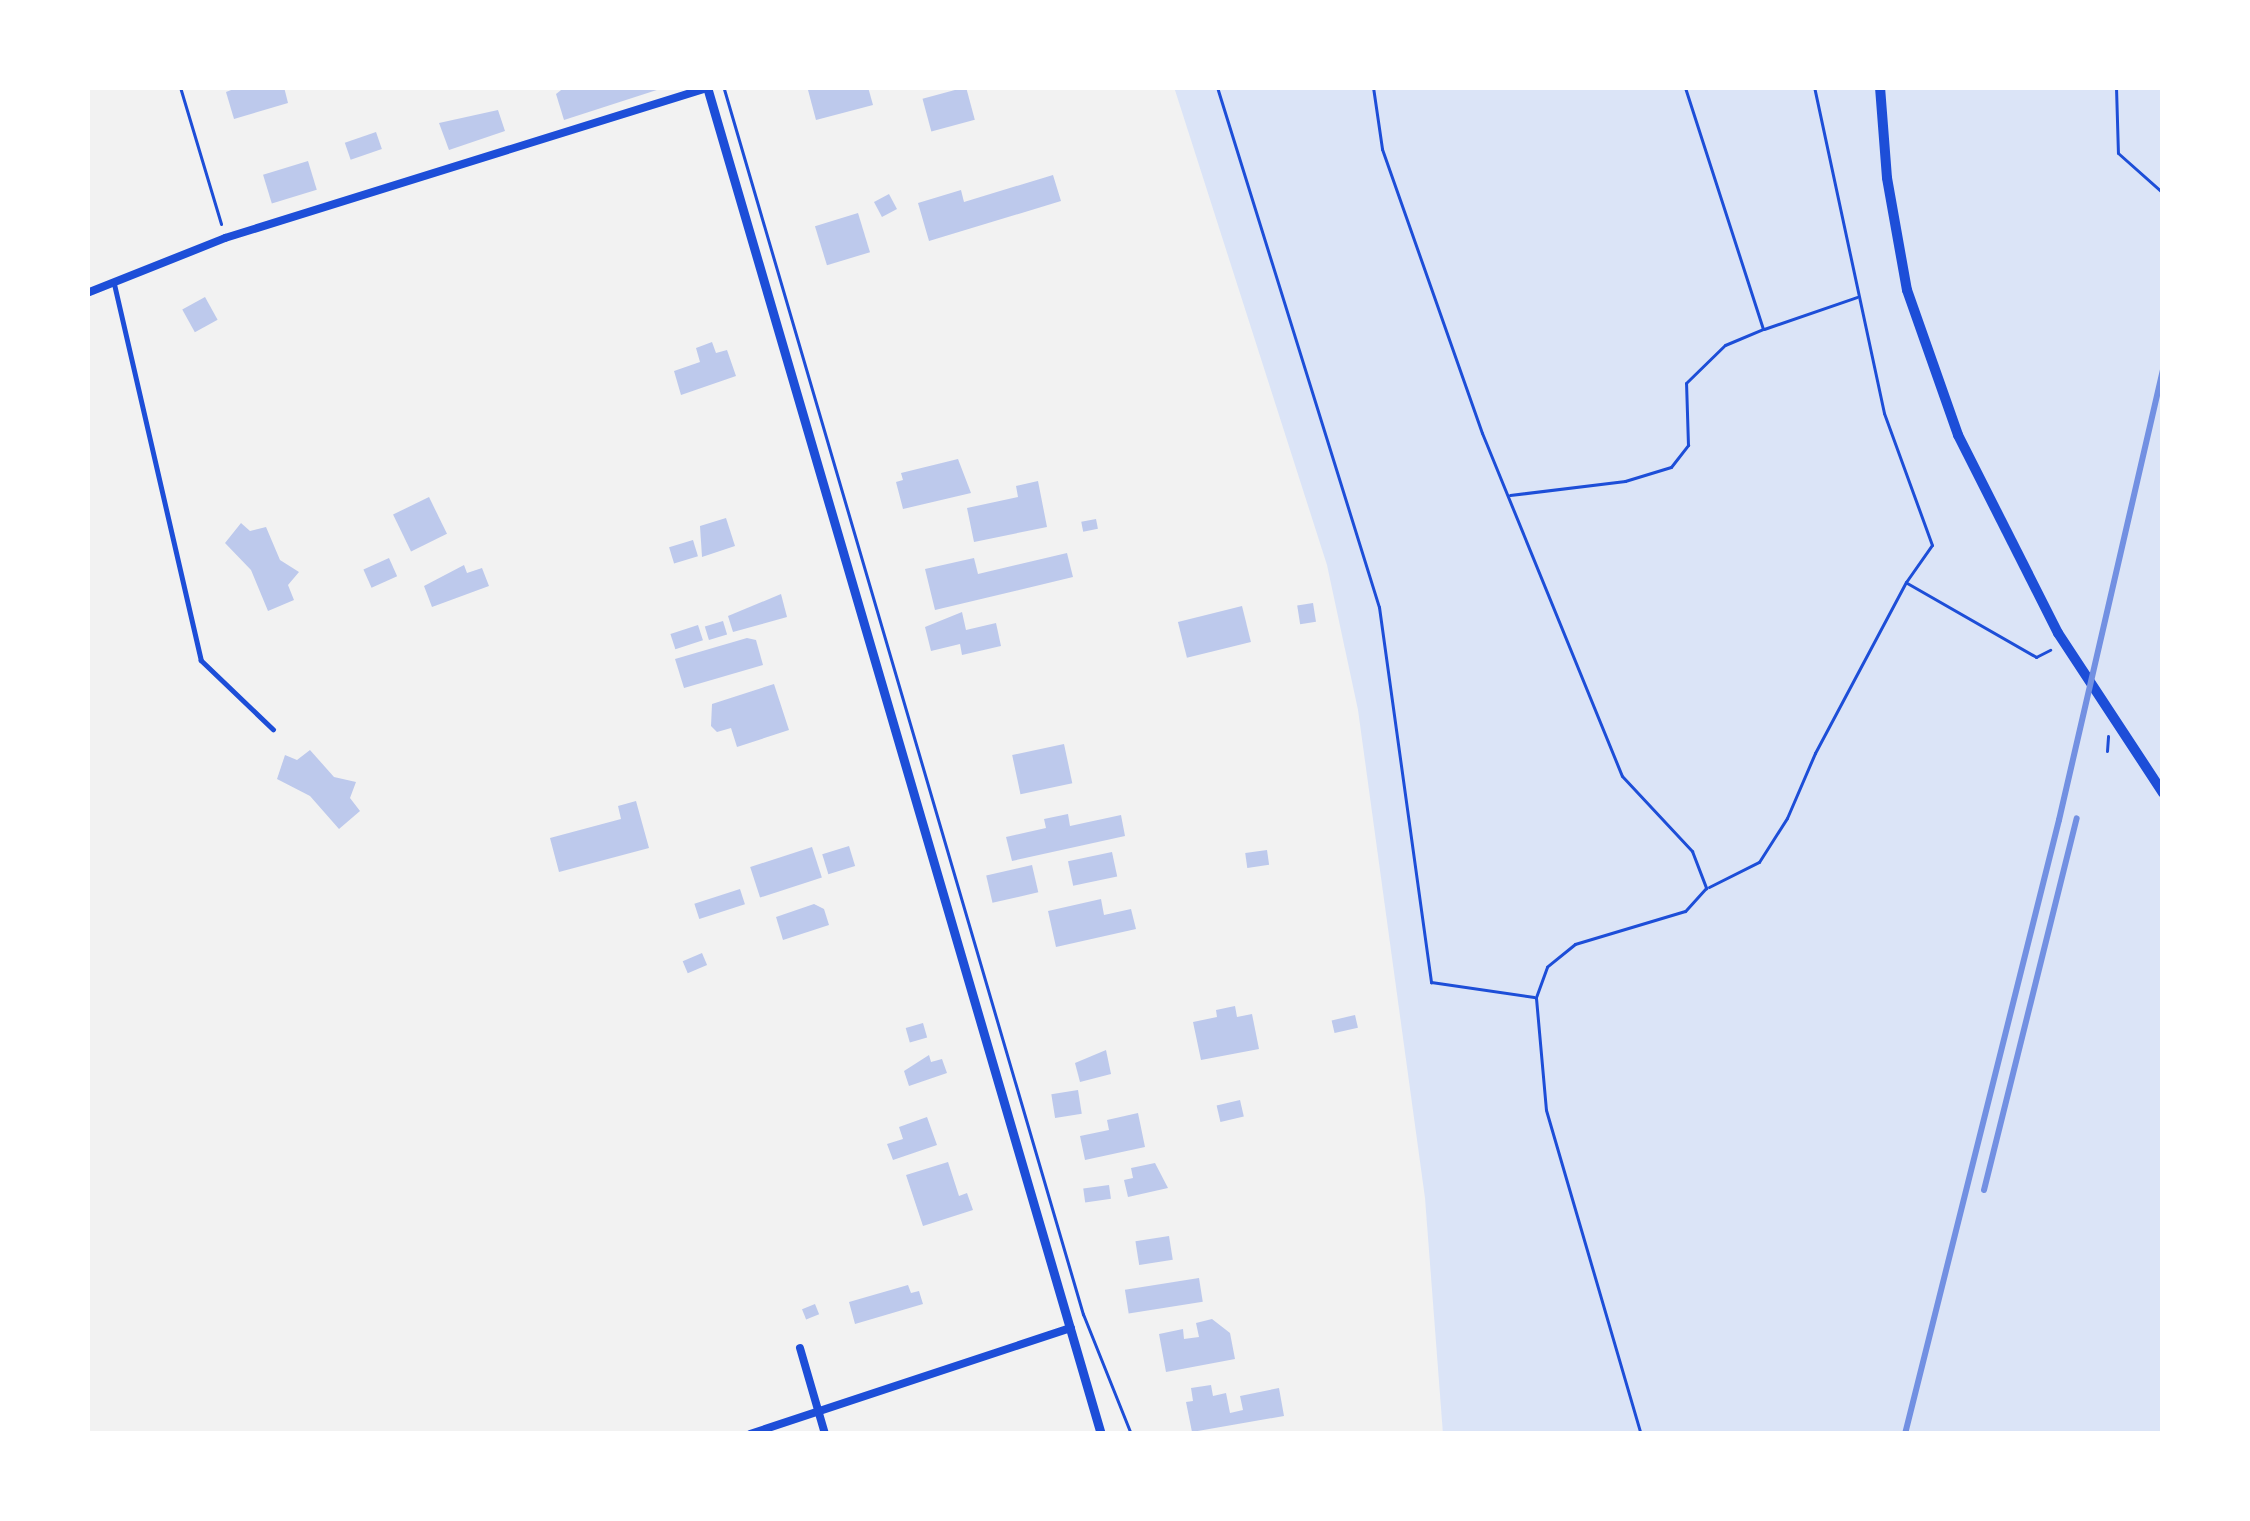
<!DOCTYPE html>
<html>
<head>
<meta charset="utf-8">
<style>
	body { margin:0 }
	#map { position:relative; width:2250px; height:1521px; overflow:hidden; background:#f2f2f2; font-family:Rubik,sans-serif }
	div>[style] { position:absolute }
	.green>* { inset:0; background:#dbe4f7 }
	.building>* { inset:0; background:#bdc9ec; transform-origin:0 0 }
	.path>* { height:3px; margin:-1.5px; padding:0 1.5px; transform-origin:1.5px; border-radius:1.5px; background:#1d4ed8 }
	.service>* { height:4.5px; margin:-2.25px; padding:0 2.25px; transform-origin:2.25px; border-radius:2.25px; background:#1d4ed8 }
	.minor>* { height:8px; margin:-4px; padding:0 4px; transform-origin:4px; border-radius:4px; background:#1d4ed8 }
	.tertiary>* { height:9px; margin:-4.5px; padding:0 4.5px; transform-origin:4.5px; border-radius:4.5px; background:#1d4ed8 }
	.secondary>* { height:10px; margin:-5px; padding:0 5px; transform-origin:5px; border-radius:5px; background:#1d4ed8 }
	.rail>* { height:6px; margin:-3px; padding:0 3px; transform-origin:3px; border-radius:3px; background:#7290e2 }
	span { translate:-50% -50%; white-space:nowrap; text-align:center; line-height:1.15; -webkit-text-stroke:10px #fff; paint-order:stroke }
	.frame { position:absolute; inset:0; border:90px solid #fff; pointer-events:none }
</style>
</head>
<body>
<div id="map">
	<div class="green">
		<i style="clip-path:polygon(1174px 87px,2163px 87px,2163px 1434px,1443px 1434px,1425px 1198px,1358px 710px,1327px 565px)"></i>
	</div>
	<div class="building">
		<i style="clip-path:polygon(284px 87px,288px 103px,234px 119px,226px 92px,239px 87px)"></i>
		<i style="clip-path:polygon(565px 87px,663px 87px,663px 88px,564px 120px,556px 94px)"></i>
		<i style="clip-path:polygon(818px 87px,868px 87px,873px 105px,816px 120px,808px 90px)"></i>
		<i style="left:966px;top:87px;width:34px;height:45px;rotate:75deg"></i>
		<i style="clip-path:polygon(498px 110px,505px 131px,449px 150px,439px 123px)"></i>
		<i style="left:376px;top:132px;width:18px;height:33px;rotate:71deg"></i>
		<i style="left:308px;top:161px;width:30px;height:47px;rotate:73deg"></i>
		<i style="clip-path:polygon(1053px 175px,1061px 201px,929px 241px,918px 203px,961px 190px,964px 202px)"></i>
		<i style="left:889px;top:194px;width:17px;height:17px;rotate:62deg"></i>
		<i style="left:858px;top:213px;width:41px;height:45px;rotate:73deg"></i>
		<i style="left:205px;top:297px;width:26px;height:26px;rotate:61deg"></i>
		<i style="clip-path:polygon(712px 342px,716px 353px,727px 350px,736px 376px,681px 395px,674px 371px,700px 362px,696px 348px)"></i>
		<i style="clip-path:polygon(958px 459px,971px 493px,903px 509px,896px 482px,903px 480px,901px 473px)"></i>
		<i style="clip-path:polygon(1038px 481px,1047px 527px,974px 542px,967px 508px,1018px 497px,1016px 486px)"></i>
		<i style="left:429px;top:497px;width:41px;height:40px;rotate:64deg"></i>
		<i style="clip-path:polygon(726px 518px,735px 546px,702px 557px,700px 526px)"></i>
		<i style="left:1096px;top:519px;width:10px;height:15px;rotate:79deg"></i>
		<i style="clip-path:polygon(241px 523px,250px 531px,266px 527px,280px 560px,299px 572px,288px 585px,294px 600px,268px 611px,251px 570px,225px 543px)"></i>
		<i style="left:693px;top:540px;width:17px;height:25px;rotate:73deg"></i>
		<i style="clip-path:polygon(1067px 553px,1073px 577px,935px 610px,925px 569px,974px 558px,978px 574px)"></i>
		<i style="left:389px;top:558px;width:20px;height:28px;rotate:66deg"></i>
		<i style="clip-path:polygon(464px 565px,467px 573px,482px 568px,489px 586px,432px 607px,424px 586px)"></i>
		<i style="clip-path:polygon(781px 594px,787px 617px,733px 632px,728px 616px)"></i>
		<i style="left:1313px;top:603px;width:19px;height:16px;rotate:81deg"></i>
		<i style="left:1242px;top:606px;width:37px;height:66px;rotate:76deg"></i>
		<i style="clip-path:polygon(962px 612px,966px 630px,996px 623px,1001px 646px,962px 655px,960px 644px,931px 651px,925px 627px)"></i>
		<i style="left:723px;top:621px;width:14px;height:19px;rotate:73deg"></i>
		<i style="left:698px;top:625px;width:16px;height:29px;rotate:72deg"></i>
		<i style="clip-path:polygon(747px 638px,756px 640px,763px 665px,684px 688px,675px 659px)"></i>
		<i style="clip-path:polygon(774px 684px,789px 730px,737px 747px,731px 728px,717px 732px,711px 726px,712px 704px)"></i>
		<i style="left:1064px;top:744px;width:40px;height:53px;rotate:78deg"></i>
		<i style="clip-path:polygon(310px 750px,334px 777px,356px 782px,350px 798px,360px 811px,339px 829px,310px 796px,277px 779px,285px 755px,297px 760px)"></i>
		<i style="clip-path:polygon(636px 801px,649px 848px,559px 872px,550px 838px,621px 819px,618px 806px)"></i>
		<i style="clip-path:polygon(1068px 814px,1070px 826px,1121px 815px,1125px 836px,1012px 861px,1006px 837px,1046px 828px,1044px 819px)"></i>
		<i style="left:849px;top:846px;width:21px;height:28px;rotate:73deg"></i>
		<i style="left:812px;top:847px;width:32px;height:65px;rotate:72deg"></i>
		<i style="left:1267px;top:850px;width:15px;height:22px;rotate:82deg"></i>
		<i style="left:1112px;top:852px;width:25px;height:45px;rotate:78deg"></i>
		<i style="left:1032px;top:865px;width:28px;height:47px;rotate:77deg"></i>
		<i style="left:740px;top:889px;width:16px;height:48px;rotate:72deg"></i>
		<i style="clip-path:polygon(1101px 899px,1104px 915px,1131px 909px,1136px 929px,1056px 947px,1048px 911px)"></i>
		<i style="clip-path:polygon(814px 904px,824px 909px,829px 925px,783px 940px,776px 917px)"></i>
		<i style="left:702px;top:953px;width:13px;height:21px;rotate:67deg"></i>
		<i style="clip-path:polygon(1235px 1006px,1237px 1017px,1252px 1014px,1259px 1049px,1201px 1060px,1193px 1022px,1217px 1017px,1216px 1010px)"></i>
		<i style="left:1355px;top:1015px;width:13px;height:24px;rotate:77deg"></i>
		<i style="left:923px;top:1023px;width:15px;height:18px;rotate:74deg"></i>
		<i style="clip-path:polygon(1106px 1050px,1111px 1074px,1080px 1082px,1075px 1063px)"></i>
		<i style="clip-path:polygon(929px 1055px,931px 1062px,942px 1059px,947px 1073px,909px 1086px,904px 1071px)"></i>
		<i style="left:1078px;top:1090px;width:24px;height:27px;rotate:81deg"></i>
		<i style="left:1240px;top:1100px;width:17px;height:24px;rotate:77deg"></i>
		<i style="clip-path:polygon(1138px 1113px,1145px 1147px,1085px 1160px,1080px 1136px,1109px 1130px,1107px 1120px)"></i>
		<i style="clip-path:polygon(927px 1117px,937px 1145px,893px 1160px,887px 1144px,903px 1139px,899px 1127px)"></i>
		<i style="clip-path:polygon(948px 1162px,959px 1196px,967px 1193px,973px 1210px,923px 1226px,906px 1175px)"></i>
		<i style="clip-path:polygon(1155px 1163px,1168px 1188px,1128px 1197px,1124px 1180px,1133px 1178px,1131px 1168px)"></i>
		<i style="left:1109px;top:1185px;width:14px;height:26px;rotate:82deg"></i>
		<i style="left:1169px;top:1236px;width:24px;height:34px;rotate:81deg"></i>
		<i style="left:1199px;top:1278px;width:24px;height:75px;rotate:81deg"></i>
		<i style="clip-path:polygon(908px 1285px,911px 1293px,919px 1291px,923px 1304px,855px 1324px,849px 1302px)"></i>
		<i style="left:815px;top:1304px;width:11px;height:14px;rotate:68deg"></i>
		<i style="clip-path:polygon(1212px 1319px,1230px 1333px,1235px 1359px,1166px 1372px,1159px 1334px,1183px 1329px,1184px 1339px,1199px 1337px,1196px 1323px)"></i>
		<i style="clip-path:polygon(1211px 1385px,1213px 1396px,1226px 1393px,1230px 1413px,1243px 1410px,1240px 1396px,1279px 1388px,1284px 1416px,1192px 1432px,1186px 1402px,1193px 1401px,1191px 1388px)"></i>
	</div>
	<div class="path">
		<i style="left:180px;top:87px;width:143px;rotate:73.3deg"></i>
		<i style="left:1217px;top:87px;width:545px;rotate:72.7deg"></i>
		<i style="left:1379px;top:607px;width:379px;rotate:82.1deg"></i>
		<i style="left:1431px;top:982px;width:104px;rotate:8.3deg"></i>
		<i style="left:1373px;top:87px;width:63px;rotate:81.7deg"></i>
		<i style="left:1382px;top:149px;width:301px;rotate:70.6deg"></i>
		<i style="left:1482px;top:433px;width:370px;rotate:67.8deg"></i>
		<i style="left:1622px;top:776px;width:103px;rotate:47deg"></i>
		<i style="left:1692px;top:851px;width:40px;rotate:69deg"></i>
		<i style="left:1706px;top:888px;width:31px;rotate:132deg"></i>
		<i style="left:1685px;top:911px;width:115px;rotate:163.3deg"></i>
		<i style="left:1575px;top:944px;width:36px;rotate:141deg"></i>
		<i style="left:1547px;top:967px;width:33px;rotate:110deg"></i>
		<i style="left:1536px;top:998px;width:112px;rotate:84.9deg"></i>
		<i style="left:1546px;top:1110px;width:338px;rotate:73.7deg"></i>
		<i style="left:2116px;top:87px;width:66px;rotate:88.3deg"></i>
		<i style="left:2118px;top:153px;width:60px;rotate:41.6deg"></i>
		<i style="left:724px;top:89px;width:1277px;rotate:73.67deg"></i>
		<i style="left:1083px;top:1314px;width:129px;rotate:68.2deg"></i>
		<i style="left:1764px;top:329px;width:98px;rotate:-19deg"></i>
		<i style="left:1510px;top:495px;width:116px;rotate:-6.9deg"></i>
		<i style="left:1625px;top:481px;width:48px;rotate:-16.9deg"></i>
		<i style="left:1671px;top:467px;width:28px;rotate:-52deg"></i>
		<i style="left:1688px;top:445px;width:62px;rotate:-91.8deg"></i>
		<i style="left:1686px;top:383px;width:54px;rotate:-44.3deg"></i>
		<i style="left:1725px;top:345px;width:41px;rotate:-22.8deg"></i>
		<i style="left:1763px;top:329px;width:254px;rotate:-107.9deg"></i>
		<i style="left:1907px;top:583px;width:149px;rotate:29.8deg"></i>
		<i style="left:2036px;top:657px;width:16px;rotate:-27deg"></i>
		<i style="left:2107px;top:751px;width:15px;rotate:-86deg"></i>
		<i style="left:1709px;top:887px;width:56px;rotate:-26.6deg"></i>
		<i style="left:1759px;top:862px;width:52px;rotate:-57.5deg"></i>
		<i style="left:1787px;top:818px;width:71px;rotate:-66.7deg"></i>
		<i style="left:1815px;top:753px;width:194px;rotate:-62deg"></i>
		<i style="left:1906px;top:582px;width:45px;rotate:-54.9deg"></i>
		<i style="left:1932px;top:545px;width:140px;rotate:-110deg"></i>
		<i style="left:1884px;top:413px;width:333px;rotate:-102.1deg"></i>
	</div>
	<div class="service">
		<i style="left:114px;top:282px;width:388px;rotate:77deg"></i>
		<i style="left:201px;top:660px;width:100px;rotate:43.8deg"></i>
	</div>
	<div class="minor">
		<i style="left:87px;top:293px;width:149px;rotate:-21.7deg"></i>
		<i style="left:225px;top:238px;width:505px;rotate:-17.29deg"></i>
		<i style="left:800px;top:1348px;width:90px;rotate:73.8deg"></i>
		<i style="left:750px;top:1434px;width:338px;rotate:-18.3deg"></i>
	</div>
	<div class="tertiary">
		<i style="left:707px;top:87px;width:1403px;rotate:73.7deg"></i>
	</div>
	<div class="secondary">
		<i style="left:1880px;top:87px;width:91px;rotate:85.6deg"></i>
		<i style="left:1887px;top:178px;width:114px;rotate:79.9deg"></i>
		<i style="left:1907px;top:290px;width:154px;rotate:70.6deg"></i>
		<i style="left:1958px;top:435px;width:222px;rotate:63.2deg"></i>
		<i style="left:2058px;top:633px;width:191px;rotate:56.7deg"></i>
	</div>
	<div class="rail">
		<i style="left:1984px;top:1190px;width:383px;rotate:-76deg"></i>
		<i style="left:1905px;top:1434px;width:633px;rotate:-75.92deg"></i>
		<i style="left:2059px;top:820px;width:462px;rotate:-77deg"></i>
	</div>
	<div class="frame"></div>
</div>
</body>
</html>
